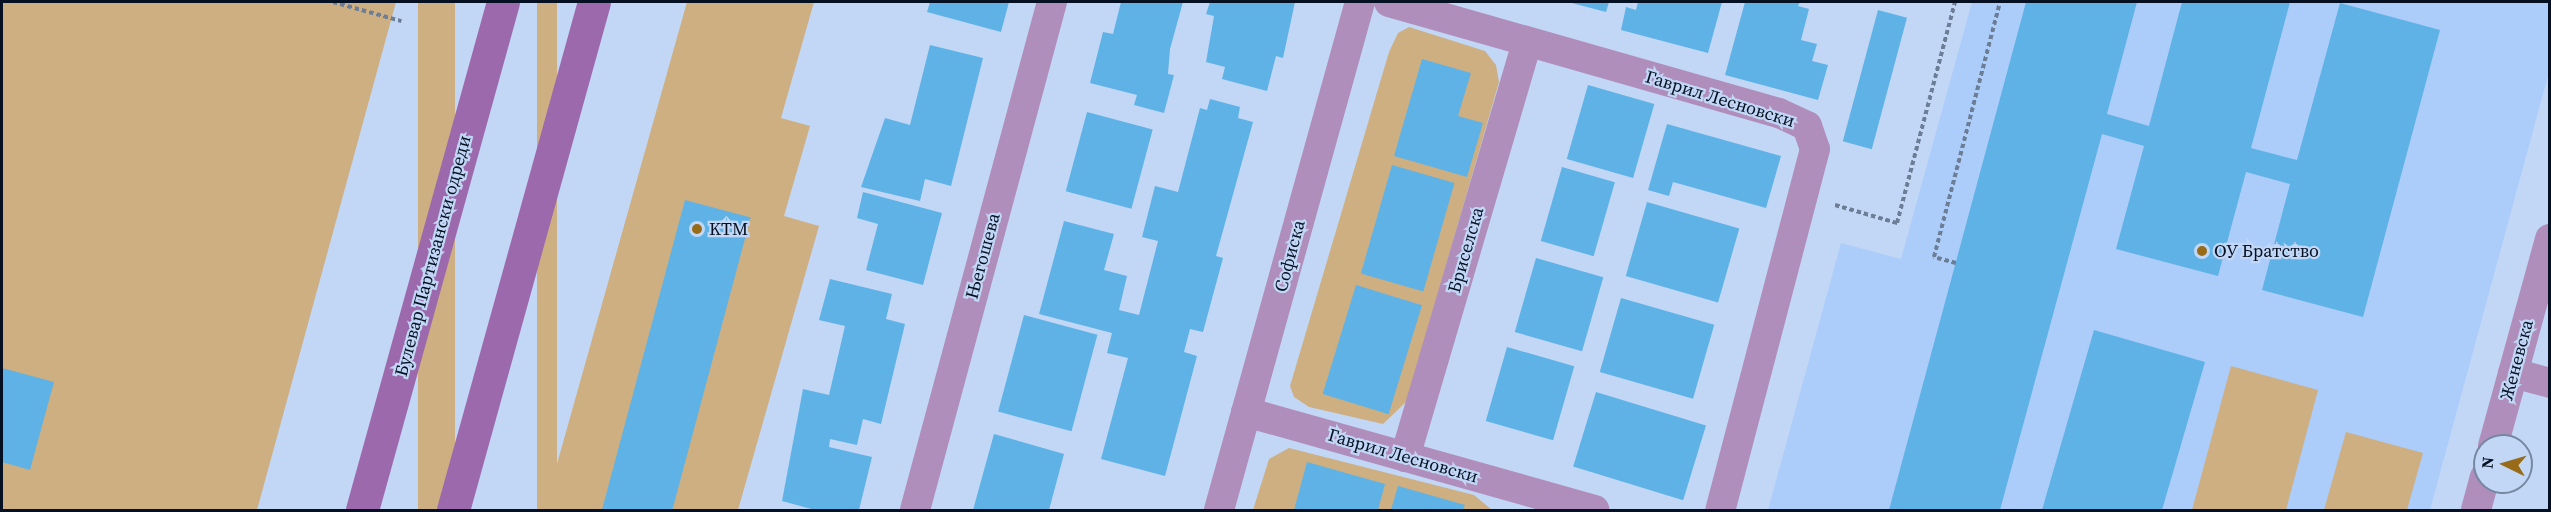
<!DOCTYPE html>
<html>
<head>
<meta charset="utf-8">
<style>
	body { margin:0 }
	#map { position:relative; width:2551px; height:512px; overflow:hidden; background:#c2d7f6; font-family:"Source Serif 4",serif }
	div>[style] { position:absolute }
	.built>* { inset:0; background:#acccfa }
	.green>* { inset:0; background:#cdaf82; transform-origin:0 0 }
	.building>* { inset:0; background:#5fb2e5; transform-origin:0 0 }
	.path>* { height:4px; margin-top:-2px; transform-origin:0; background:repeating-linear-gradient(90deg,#6c7d96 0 4.5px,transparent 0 7.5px) }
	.street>* { height:30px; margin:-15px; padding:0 15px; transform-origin:15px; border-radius:15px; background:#b08ebc }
	.secondary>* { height:33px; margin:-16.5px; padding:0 16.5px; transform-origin:16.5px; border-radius:16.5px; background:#9d69ad }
	.dots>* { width:16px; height:16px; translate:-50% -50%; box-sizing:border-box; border:3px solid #c2d7f6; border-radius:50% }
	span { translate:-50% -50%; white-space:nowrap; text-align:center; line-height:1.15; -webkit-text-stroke:4.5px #c2d7f6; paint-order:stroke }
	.street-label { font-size:18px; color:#051122 }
	.poi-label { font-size:18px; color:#051122 }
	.left { translate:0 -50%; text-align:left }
	.frame { position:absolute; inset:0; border:3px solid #051122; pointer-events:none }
	.north { position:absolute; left:2473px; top:434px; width:60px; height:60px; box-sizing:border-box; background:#c2d7f6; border:2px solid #7688a1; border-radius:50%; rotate:275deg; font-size:16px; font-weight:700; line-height:24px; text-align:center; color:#051122 }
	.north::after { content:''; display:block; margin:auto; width:21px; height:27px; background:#976b18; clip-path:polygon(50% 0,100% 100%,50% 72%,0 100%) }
</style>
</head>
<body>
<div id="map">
	<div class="built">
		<i style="clip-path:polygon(1972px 2px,2549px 2px,2549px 72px,2430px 510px,1768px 510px,1841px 243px,1901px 259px)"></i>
	</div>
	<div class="green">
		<i style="clip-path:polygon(2px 2px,396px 2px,257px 510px,2px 510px)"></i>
		<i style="left:418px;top:2px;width:37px;height:527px"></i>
		<i style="left:537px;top:2px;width:20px;height:527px"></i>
		<i style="clip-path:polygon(687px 2px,814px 2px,781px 118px,810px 126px,784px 216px,819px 226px,738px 510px,544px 510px)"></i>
		<i style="clip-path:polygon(1409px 27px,1485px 51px,1496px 65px,1499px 82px,1407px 401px,1383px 424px,1309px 407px,1294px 397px,1290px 386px,1389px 52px,1398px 33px)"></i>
		<i style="clip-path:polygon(2231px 366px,2318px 390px,2286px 510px,2192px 510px)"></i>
		<i style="clip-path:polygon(2346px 432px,2423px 453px,2407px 510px,2324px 510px)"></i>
		<i style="clip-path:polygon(1289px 448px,1474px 495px,1492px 510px,1253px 510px,1269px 459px)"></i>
	</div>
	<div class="building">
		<i style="clip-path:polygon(930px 2px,1009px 2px,1001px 32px,927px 12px)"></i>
		<i style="clip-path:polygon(1121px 2px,1183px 2px,1170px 49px,1168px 74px,1174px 75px,1164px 113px,1134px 105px,1137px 95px,1090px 83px,1103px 32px,1113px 34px)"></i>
		<i style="clip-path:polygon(1210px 2px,1295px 2px,1283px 58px,1276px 56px,1267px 91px,1222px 79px,1225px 67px,1206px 62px,1214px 16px,1206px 14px)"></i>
		<i style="clip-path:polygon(1568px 2px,1609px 2px,1606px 12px)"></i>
		<i style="clip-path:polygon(1638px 2px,1722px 2px,1708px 53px,1621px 30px,1626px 7px,1636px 10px)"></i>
		<i style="clip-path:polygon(1745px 2px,1800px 2px,1798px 6px,1809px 9px,1801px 40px,1817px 44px,1812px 61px,1828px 65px,1818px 100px,1725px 75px)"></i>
		<i style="clip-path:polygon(2026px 2px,2137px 2px,2107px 114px,2149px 126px,2182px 2px,2290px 2px,2251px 148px,2297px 160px,2340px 3px,2440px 30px,2363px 317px,2262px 290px,2290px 184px,2246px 172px,2218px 276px,2116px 249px,2144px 146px,2102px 134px,2000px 510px,1889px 510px)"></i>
		<i style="left:1878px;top:10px;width:30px;height:136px;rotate:15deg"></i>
		<i style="clip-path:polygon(930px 45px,983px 58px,951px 186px,925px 179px,920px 201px,861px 187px,885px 118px,910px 125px)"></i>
		<i style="clip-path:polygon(1422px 59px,1471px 73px,1458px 116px,1483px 123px,1467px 177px,1394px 156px)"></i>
		<i style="left:1588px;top:85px;width:69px;height:77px;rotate:16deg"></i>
		<i style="clip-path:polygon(1210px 99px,1240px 107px,1238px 118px,1253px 122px,1216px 256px,1223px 258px,1203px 332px,1190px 329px,1184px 352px,1197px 356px,1165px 476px,1101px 459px,1128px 358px,1107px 353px,1112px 333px,1039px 314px,1064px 221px,1114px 234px,1104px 270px,1127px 276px,1119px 310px,1139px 315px,1158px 241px,1142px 237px,1155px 186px,1178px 192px,1200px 108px,1207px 110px)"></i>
		<i style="left:1087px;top:112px;width:68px;height:82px;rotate:15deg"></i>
		<i style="clip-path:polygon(1667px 124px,1781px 156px,1766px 208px,1673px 182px,1669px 196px,1648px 190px)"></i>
		<i style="left:1392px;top:165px;width:65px;height:113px;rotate:16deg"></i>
		<i style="left:1562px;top:167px;width:55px;height:77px;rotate:16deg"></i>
		<i style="clip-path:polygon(863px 192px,942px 213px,923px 285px,866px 270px,878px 224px,857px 218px)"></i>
		<i style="left:685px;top:200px;width:68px;height:321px;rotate:15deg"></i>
		<i style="left:1647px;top:202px;width:96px;height:77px;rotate:16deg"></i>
		<i style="left:1536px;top:258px;width:70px;height:77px;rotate:16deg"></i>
		<i style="clip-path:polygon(830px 279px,892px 294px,886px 319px,905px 324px,881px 424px,863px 419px,857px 445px,830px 439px,829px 447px,872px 457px,859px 510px,815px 510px,782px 501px,803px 389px,829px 395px,845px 326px,819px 320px)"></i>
		<i style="left:1356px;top:285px;width:69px;height:114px;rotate:17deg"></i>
		<i style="left:1621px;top:298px;width:97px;height:77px;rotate:16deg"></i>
		<i style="left:1024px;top:315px;width:76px;height:100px;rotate:15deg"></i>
		<i style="clip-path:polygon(2094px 330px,2205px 362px,2162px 510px,2042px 510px)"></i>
		<i style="left:1507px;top:347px;width:70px;height:77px;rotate:16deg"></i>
		<i style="clip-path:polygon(2px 368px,54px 382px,30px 470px,2px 462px)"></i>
		<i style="left:1596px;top:392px;width:115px;height:78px;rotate:17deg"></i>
		<i style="clip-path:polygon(994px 434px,1064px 454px,1049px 510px,973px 510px)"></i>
		<i style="clip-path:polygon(1307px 462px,1385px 484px,1378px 510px,1294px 510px)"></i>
		<i style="clip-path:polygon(1398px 486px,1465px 505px,1463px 510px,1391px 510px)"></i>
	</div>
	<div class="path">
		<i style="left:333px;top:2px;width:71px;rotate:15.6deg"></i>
		<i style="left:1835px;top:205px;width:65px;rotate:16.2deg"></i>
		<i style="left:1897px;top:223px;width:228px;rotate:-75.3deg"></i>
		<i style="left:1956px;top:263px;width:23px;rotate:-165deg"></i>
		<i style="left:1934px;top:257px;width:263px;rotate:-75.5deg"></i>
	</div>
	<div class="street">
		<i style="left:1389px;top:2px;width:405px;rotate:15.9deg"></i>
		<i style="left:1779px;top:113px;width:31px;rotate:25deg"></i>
		<i style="left:1807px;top:126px;width:24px;rotate:71deg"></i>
		<i style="left:1815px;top:149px;width:373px;rotate:104.7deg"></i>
		<i style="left:2513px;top:373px;width:38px;rotate:15deg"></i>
		<i style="left:1246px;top:412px;width:362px;rotate:15.7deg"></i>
		<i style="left:2493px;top:446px;width:215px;rotate:-74.6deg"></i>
		<i style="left:1405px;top:457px;width:433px;rotate:-73.6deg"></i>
		<i style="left:915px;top:510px;width:526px;rotate:-74.91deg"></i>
		<i style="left:1219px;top:510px;width:527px;rotate:-74.49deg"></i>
		<i style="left:2476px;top:510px;width:34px;rotate:-75deg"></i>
	</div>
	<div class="secondary">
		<i style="left:362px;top:510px;width:527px;rotate:-74.49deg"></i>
		<i style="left:453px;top:510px;width:527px;rotate:-74.49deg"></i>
	</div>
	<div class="dots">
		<i style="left:697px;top:229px;background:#976b18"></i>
		<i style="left:2202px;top:251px;background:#976b18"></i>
	</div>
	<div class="street-label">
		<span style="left:1720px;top:99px;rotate:17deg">Гаврил Лесновски</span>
		<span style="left:1466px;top:250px;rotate:-74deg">Бриселска</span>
		<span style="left:433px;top:256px;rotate:-75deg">Булевар Партизански одреди</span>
		<span style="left:983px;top:256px;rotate:-75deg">Његошева</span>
		<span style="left:1290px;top:256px;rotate:-75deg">Софиска</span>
		<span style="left:2517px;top:360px;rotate:-75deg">Женевска</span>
		<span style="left:1403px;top:456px;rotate:16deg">Гаврил Лесновски</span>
	</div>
	<div class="poi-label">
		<span class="left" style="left:709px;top:229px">KTM</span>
		<span class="left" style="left:2214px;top:251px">ОУ Братство</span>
	</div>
	<div class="frame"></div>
	<div class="north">N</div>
</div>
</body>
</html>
